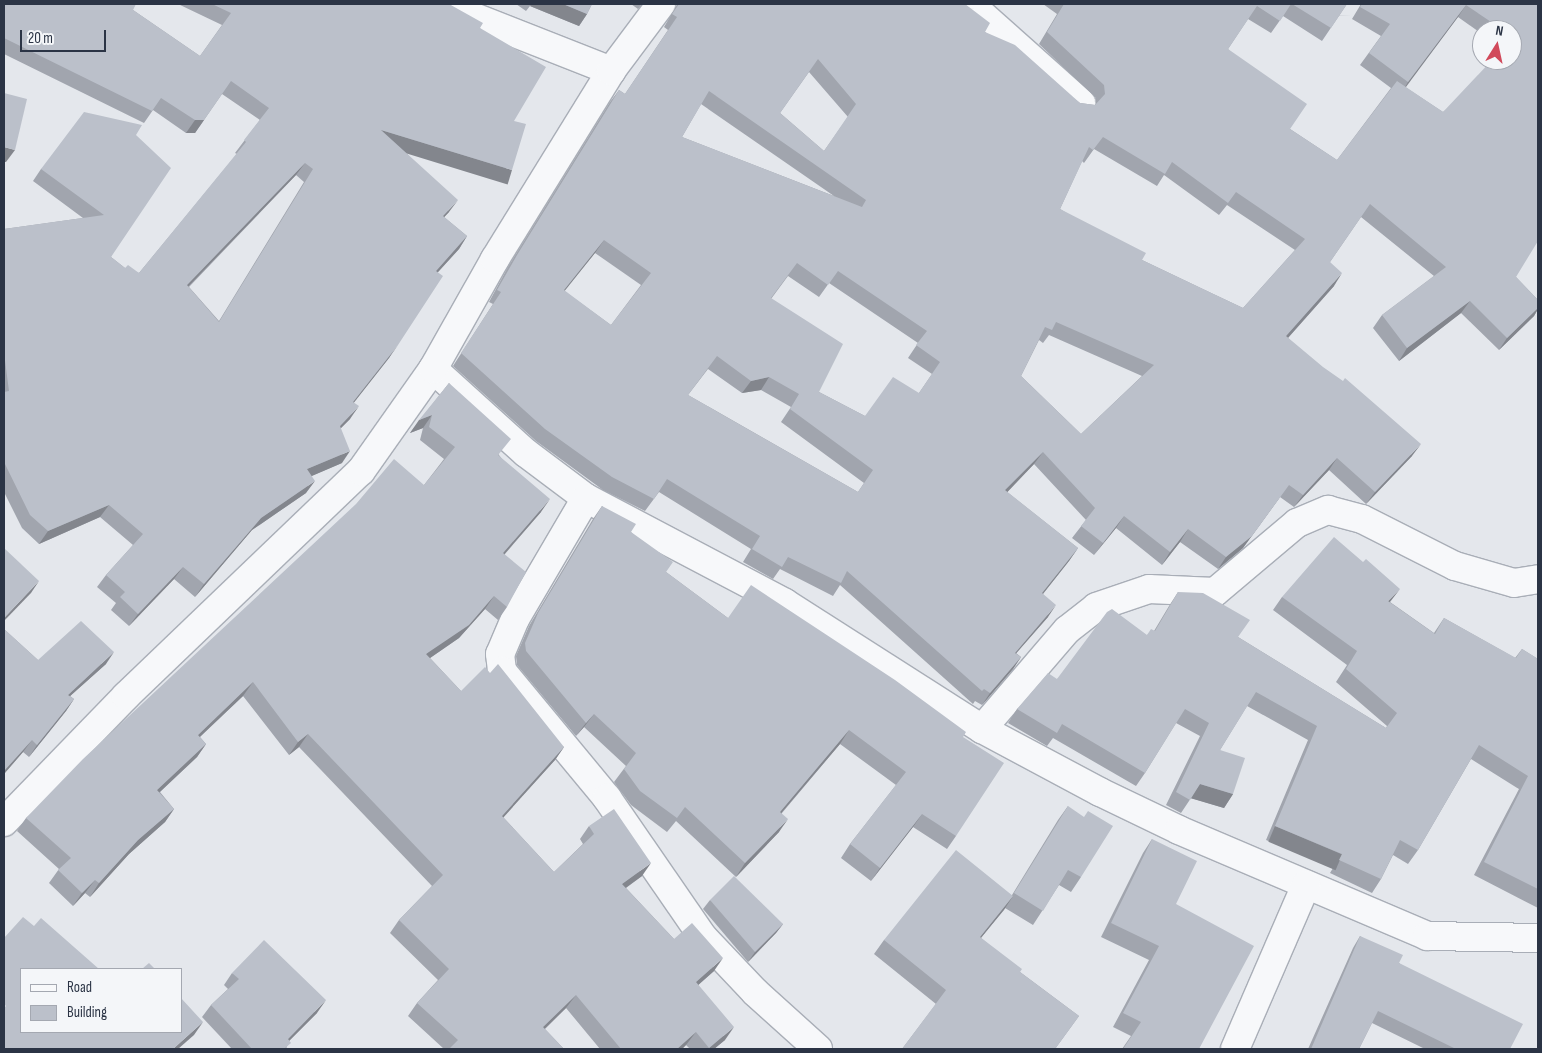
<!DOCTYPE html>
<html>
<head>
<meta charset="utf-8">
<style>
	body { margin:0 }
	#map { position:relative; width:1542px; height:1053px; overflow:hidden; background:#e4e7ec; font-family:"Sofia Sans Condensed",sans-serif }
	div>[style] { position:absolute }
	.roads { filter:drop-shadow(1px 0 #a9aeb7) drop-shadow(-1px 0 #a9aeb7) drop-shadow(0 1px #a9aeb7) drop-shadow(0 -1px #a9aeb7) }
	.minor>* { height:28px; margin:-14px; padding:0 14px; transform-origin:14px; border-radius:14px; background:#f7f8fa }
	.wall>* { inset:0; background:#a1a5ae }
	.shaded-wall>* { inset:0; background:#83868d; transform-origin:0 0 }
	.building>* { inset:0; background:#bbc0ca }
	span { translate:-50% -50%; white-space:nowrap; text-align:center; line-height:1.15; -webkit-text-stroke:4.5px #f4f6f9; paint-order:stroke }
	.frame { position:absolute; inset:0; border:5px solid #2b3445; pointer-events:none }
	.legend { position:absolute; left:20px; top:968px; width:162px; height:65px; box-sizing:border-box; background:#f4f6f9; border:1px solid #a4a8b1; margin:0; padding:6px 9px; list-style:none; font-size:15px; color:#2b3445 }
	.legend li { display:flex; align-items:center; gap:10px; height:25px }
	.legend b { width:25px; border:1px solid #a4a8b1 }
	.north { position:absolute; left:1472px; top:20px; width:50px; height:50px; box-sizing:border-box; background:#f4f6f9; border:1px solid #a4a8b1; border-radius:50%; rotate:10deg; font-size:14px; font-weight:700; line-height:20px; text-align:center; color:#2b3445 }
	.north::after { content:''; display:block; margin:auto; width:18px; height:22px; background:#d1495b; clip-path:polygon(50% 0,100% 100%,50% 72%,0 100%) }
	.scale { position:absolute; left:20px; top:30px; width:86px; height:22px; box-sizing:border-box; border:2px solid #2b3445; border-top:0; padding-left:6px; font-size:15px; line-height:18px; white-space:nowrap; color:#2b3445; -webkit-text-stroke:4px #f4f6f9; paint-order:stroke }
</style>
</head>
<body>
<div id="map">
	<div class="roads">
		<div class="minor">
			<i style="left:452px;top:4px;width:20px;rotate:33deg"></i>
			<i style="left:469px;top:15px;width:153px;rotate:21.5deg"></i>
			<i style="left:970px;top:4px;width:149px;rotate:41.7deg"></i>
			<i style="left:433px;top:369px;width:125px;rotate:42.1deg"></i>
			<i style="left:526px;top:453px;width:75px;rotate:36.9deg"></i>
			<i style="left:586px;top:498px;width:225px;rotate:27.8deg"></i>
			<i style="left:785px;top:603px;width:234px;rotate:32.6deg"></i>
			<i style="left:982px;top:729px;width:134px;rotate:28.1deg"></i>
			<i style="left:1100px;top:792px;width:88px;rotate:25.7deg"></i>
			<i style="left:1179px;top:830px;width:270px;rotate:23.1deg"></i>
			<i style="left:1427px;top:936px;width:111px;rotate:1deg"></i>
			<i style="left:586px;top:498px;width:140px;rotate:120.4deg"></i>
			<i style="left:515px;top:619px;width:38px;rotate:113deg"></i>
			<i style="left:500px;top:654px;width:17px;rotate:83deg"></i>
			<i style="left:502px;top:671px;width:165px;rotate:50.4deg"></i>
			<i style="left:607px;top:798px;width:169px;rotate:55.4deg"></i>
			<i style="left:703px;top:937px;width:76px;rotate:46.6deg"></i>
			<i style="left:755px;top:992px;width:85px;rotate:42.1deg"></i>
			<i style="left:982px;top:729px;width:130px;rotate:-49.4deg"></i>
			<i style="left:1067px;top:630px;width:37px;rotate:-38deg"></i>
			<i style="left:1096px;top:607px;width:56px;rotate:-18.8deg"></i>
			<i style="left:1149px;top:589px;width:66px;rotate:2.6deg"></i>
			<i style="left:1215px;top:592px;width:107px;rotate:-40.1deg"></i>
			<i style="left:1297px;top:523px;width:34px;rotate:-23deg"></i>
			<i style="left:1328px;top:510px;width:35px;rotate:15deg"></i>
			<i style="left:1362px;top:519px;width:104px;rotate:26.8deg"></i>
			<i style="left:1455px;top:566px;width:61px;rotate:16.1deg"></i>
			<i style="left:1514px;top:583px;width:24px;rotate:-9deg"></i>
			<i style="left:4px;top:822px;width:175px;rotate:-45.9deg"></i>
			<i style="left:126px;top:696px;width:325px;rotate:-43.8deg"></i>
			<i style="left:361px;top:471px;width:125px;rotate:-54.8deg"></i>
			<i style="left:433px;top:369px;width:126px;rotate:-60.6deg"></i>
			<i style="left:495px;top:259px;width:221px;rotate:-58.3deg"></i>
			<i style="left:611px;top:71px;width:84px;rotate:-53.3deg"></i>
			<i style="left:1235px;top:1049px;width:179px;rotate:-66.6deg"></i>
		</div>
	</div>
	<div class="wall">
		<i style="clip-path:polygon(evenodd,4px 4px,133px 10px,200px 56px,222px 25px,178px 4px,449px 4px,480px 28px,514px 121px,503px 182px,406px 152px,449px 212px,444px 217px,467px 236px,459px 249px,438px 272px,389px 358px,354px 402px,350px 419px,341px 428px,342px 463px,311px 476px,306px 493px,252px 530px,195px 597px,174px 579px,129px 626px,111px 610px,116px 603px,97px 587px,106px 575px,133px 545px,100px 517px,39px 544px,22px 528px,4px 492px,4px 229px,83px 218px,33px 181px,41px 169px,136px 135px,111px 257px,125px 268px,139px 273px,237px 154px,235px 153px,260px 120px,222px 94px,195px 133px,186px 133px,153px 110px,144px 123px,4px 54px,4px 4px,296px 175px,304px 182px,219px 321px,189px 287px,296px 175px)"></i>
		<i style="clip-path:polygon(516px 4px,592px 4px,587px 14px,579px 26px,530px 6px,526px 11px)"></i>
		<i style="clip-path:polygon(631px 4px,642px 4px,638px 9px)"></i>
		<i style="clip-path:polygon(evenodd,676px 4px,965px 4px,985px 32px,1080px 103px,1095px 105px,1096px 104px,1096px 98px,1039px 44px,1057px 14px,1043px 4px,1347px 4px,1322px 41px,1283px 16px,1271px 33px,1248px 19px,1228px 49px,1290px 129px,1337px 160px,1391px 88px,1360px 65px,1381px 36px,1352px 19px,1361px 4px,1538px 4px,1516px 277px,1538px 300px,1538px 309px,1534px 316px,1499px 350px,1461px 313px,1399px 361px,1373px 328px,1382px 315px,1434px 276px,1361px 217px,1330px 262px,1334px 286px,1288px 338px,1412px 456px,1366px 504px,1329px 470px,1294px 507px,1280px 497px,1243px 548px,1218px 569px,1180px 542px,1162px 565px,1116px 528px,1094px 555px,1072px 538px,1086px 520px,1034px 464px,1007px 492px,1078px 548px,1069px 561px,1043px 594px,1048px 617px,1016px 653px,1021px 657px,1013px 669px,982px 705px,975px 701px,973px 704px,840px 585px,833px 596px,780px 569px,773px 579px,743px 562px,751px 549px,659px 492px,645px 511px,603px 490px,536px 441px,453px 366px,493px 304px,489px 302px,508px 267px,610px 102px,619px 90px,625px 94px,668px 30px,664px 27px,677px 5px,676px 4px,1458px 17px,1482px 34px,1482px 30px,1512px 30px,1512px 60px,1443px 112px,1405px 87px,1458px 17px,676px 4px,809px 72px,848px 117px,824px 151px,780px 113px,809px 72px,676px 4px,701px 104px,834px 196px,682px 137px,701px 104px,676px 4px,1094px 149px,1157px 186px,1164px 175px,1219px 215px,1227px 205px,1295px 250px,1243px 308px,1142px 260px,1060px 209px,1082px 161px,1084px 163px,1094px 149px,676px 4px,595px 253px,641px 285px,611px 325px,564px 291px,595px 253px,676px 4px,788px 276px,819px 297px,829px 283px,918px 343px,908px 358px,932px 374px,919px 393px,865px 416px,819px 392px,771px 299px,788px 276px,676px 4px,1049px 335px,1142px 376px,1081px 434px,1021px 376px,1039px 340px,1043px 343px,1049px 335px,676px 4px,708px 369px,742px 393px,761px 390px,791px 407px,781px 422px,864px 483px,858px 492px,688px 395px,708px 369px)"></i>
		<i style="clip-path:polygon(449px 383px,499px 455px,541px 512px,505px 554px,507px 607px,498px 620px,485px 609px,459px 638px,430px 658px,461px 691px,564px 747px,555px 760px,503px 817px,554px 872px,583px 844px,580px 839px,589px 826px,642px 876px,626px 888px,674px 939px,714px 971px,698px 985px,725px 1040px,714px 1049px,690px 1049px,686px 1045px,682px 1049px,600px 1049px,566px 1008px,545px 1029px,564px 1049px,444px 1049px,408px 1016px,417px 1003px,438px 980px,390px 933px,399px 920px,432px 886px,299px 747px,289px 755px,243px 696px,200px 737px,206px 744px,197px 757px,160px 792px,174px 809px,165px 822px,129px 854px,90px 897px,85px 893px,73px 906px,49px 883px,59px 869px,17px 831px,26px 818px,424px 485px,444px 459px,420px 440px,423px 428px,410px 433px)"></i>
		<i style="clip-path:polygon(602px 506px,631px 532px,666px 572px,728px 618px,963px 737px,956px 836px,947px 849px,913px 827px,871px 881px,841px 858px,850px 844px,896px 785px,840px 744px,782px 813px,779px 832px,736px 877px,676px 821px,667px 832px,631px 805px,614px 782px,626px 766px,584px 727px,576px 736px,517px 665px,516px 656px,529px 626px,593px 519px)"></i>
		<i style="clip-path:polygon(1178px 592px,1238px 637px,1386px 728px,1387px 726px,1336px 682px,1347px 665px,1273px 610px,1282px 597px,1390px 602px,1434px 633px,1444px 618px,1515px 658px,1522px 649px,1538px 659px,1538px 908px,1474px 875px,1519px 789px,1471px 759px,1418px 850px,1408px 864px,1393px 855px,1381px 879px,1372px 893px,1330px 873px,1333px 868px,1266px 840px,1308px 740px,1247px 706px,1220px 750px,1233px 794px,1224px 808px,1191px 798px,1181px 813px,1166px 805px,1200px 736px,1176px 723px,1145px 773px,1136px 786px,1053px 738px,1047px 746px,1008px 723px,1017px 709px,1057px 679px,1147px 635px,1154px 631px,1169px 606px)"></i>
		<i style="clip-path:polygon(4px 629px,38px 660px,106px 664px,70px 696px,74px 699px,66px 711px,29px 757px,23px 752px,4px 774px)"></i>
		<i style="clip-path:polygon(1068px 806px,1081px 877px,1071px 892px,1059px 885px,1033px 925px,1005px 908px,981px 938px,1020px 972px,1079px 1016px,1055px 1049px,902px 1049px,936px 1004px,874px 954px,884px 940px,1012px 895px,1058px 820px)"></i>
		<i style="clip-path:polygon(1152px 839px,1176px 904px,1199px 1049px,1122px 1049px,1131px 1036px,1113px 1027px,1149px 960px,1101px 937px,1143px 853px)"></i>
		<i style="clip-path:polygon(710px 900px,783px 924px,776px 933px,748px 962px,703px 909px)"></i>
		<i style="clip-path:polygon(1360px 936px,1399px 963px,1510px 1049px,1425px 1049px,1372px 1023px,1359px 1049px,1308px 1049px,1353px 948px)"></i>
		<i style="clip-path:polygon(232px 973px,317px 1013px,289px 1041px,286px 1049px,232px 1049px,202px 1017px,211px 1005px,228px 989px,224px 985px)"></i>
	</div>
	<div class="shaded-wall">
		<i style="clip-path:polygon(532px 4px,563px 4px,587px 14px,579px 26px,530px 6px)"></i>
		<i style="clip-path:polygon(1466px 5px,1458px 17px,1400px 95px,1408px 82px)"></i>
		<i style="clip-path:polygon(195px 120px,204px 120px,195px 133px,186px 133px)"></i>
		<i style="left:381px;top:130px;width:137px;height:15px;rotate:17deg"></i>
		<i style="clip-path:polygon(4px 147px,15px 150px,6px 162px,4px 162px)"></i>
		<i style="clip-path:polygon(305px 163px,296px 175px,178px 297px,187px 285px)"></i>
		<i style="clip-path:polygon(458px 200px,449px 212px,434px 228px,443px 216px)"></i>
		<i style="clip-path:polygon(467px 236px,459px 249px,428px 283px,436px 271px)"></i>
		<i style="clip-path:polygon(604px 240px,595px 253px,555px 303px,564px 290px)"></i>
		<i style="clip-path:polygon(1342px 273px,1334px 286px,1278px 349px,1286px 336px)"></i>
		<i style="clip-path:polygon(1470px 301px,1461px 313px,1399px 361px,1407px 348px)"></i>
		<i style="clip-path:polygon(1538px 308px,1538px 309px,1534px 316px,1499px 350px,1507px 338px)"></i>
		<i style="clip-path:polygon(398px 345px,389px 358px,345px 414px,353px 402px)"></i>
		<i style="clip-path:polygon(769px 377px,761px 390px,742px 393px,751px 381px)"></i>
		<i style="clip-path:polygon(359px 406px,350px 419px,331px 438px,340px 426px)"></i>
		<i style="clip-path:polygon(432px 415px,423px 428px,410px 433px,419px 420px)"></i>
		<i style="clip-path:polygon(1421px 444px,1412px 456px,1366px 504px,1375px 492px)"></i>
		<i style="clip-path:polygon(350px 451px,342px 463px,298px 482px,307px 469px)"></i>
		<i style="clip-path:polygon(1043px 452px,1034px 464px,997px 503px,1005px 490px)"></i>
		<i style="clip-path:polygon(1337px 458px,1329px 470px,1294px 507px,1303px 495px)"></i>
		<i style="clip-path:polygon(315px 481px,306px 493px,252px 530px,195px 597px,204px 584px,261px 518px)"></i>
		<i style="clip-path:polygon(1280px 497px,1243px 548px,1218px 569px,1226px 557px)"></i>
		<i style="clip-path:polygon(550px 499px,541px 512px,494px 566px,503px 553px)"></i>
		<i style="clip-path:polygon(109px 505px,100px 517px,39px 544px,48px 531px)"></i>
		<i style="clip-path:polygon(1124px 516px,1116px 528px,1094px 555px,1103px 543px)"></i>
		<i style="clip-path:polygon(1188px 529px,1180px 542px,1162px 565px,1170px 552px)"></i>
		<i style="clip-path:polygon(1078px 548px,1069px 561px,1034px 605px,1042px 593px)"></i>
		<i style="clip-path:polygon(183px 567px,174px 579px,129px 626px,138px 614px)"></i>
		<i style="clip-path:polygon(39px 581px,31px 593px,4px 621px,4px 618px)"></i>
		<i style="clip-path:polygon(1400px 589px,1390px 602px,1379px 615px,1388px 601px)"></i>
		<i style="clip-path:polygon(494px 596px,485px 609px,459px 638px,417px 667px,426px 654px)"></i>
		<i style="clip-path:polygon(1056px 605px,1048px 617px,1006px 665px,1015px 653px)"></i>
		<i style="clip-path:polygon(114px 652px,106px 664px,59px 706px,68px 695px)"></i>
		<i style="clip-path:polygon(1021px 657px,1013px 669px,982px 705px,990px 693px)"></i>
		<i style="clip-path:polygon(253px 682px,243px 696px,188px 748px,198px 735px)"></i>
		<i style="clip-path:polygon(74px 699px,66px 711px,29px 757px,37px 745px)"></i>
		<i style="clip-path:polygon(594px 714px,584px 727px,576px 736px,586px 723px)"></i>
		<i style="clip-path:polygon(849px 730px,840px 744px,771px 825px,780px 812px)"></i>
		<i style="clip-path:polygon(308px 734px,299px 747px,289px 755px,298px 742px)"></i>
		<i style="clip-path:polygon(32px 740px,23px 752px,4px 774px,4px 771px)"></i>
		<i style="clip-path:polygon(206px 744px,197px 757px,148px 803px,157px 790px)"></i>
		<i style="clip-path:polygon(564px 747px,555px 760px,493px 829px,502px 816px)"></i>
		<i style="clip-path:polygon(1200px 784px,1233px 794px,1224px 808px,1190px 798px)"></i>
		<i style="clip-path:polygon(174px 809px,165px 822px,129px 854px,90px 897px,99px 883px,138px 840px)"></i>
		<i style="clip-path:polygon(922px 814px,913px 827px,871px 881px,880px 868px)"></i>
		<i style="clip-path:polygon(788px 819px,779px 832px,736px 877px,745px 863px)"></i>
		<i style="left:1275px;top:826px;width:73px;height:17px;rotate:23deg"></i>
		<i style="clip-path:polygon(651px 863px,642px 876px,613px 897px,622px 884px)"></i>
		<i style="clip-path:polygon(95px 880px,85px 893px,73px 906px,82px 893px)"></i>
		<i style="clip-path:polygon(1013px 896px,1004px 910px,970px 951px,980px 937px)"></i>
		<i style="clip-path:polygon(783px 924px,776px 933px,748px 962px,755px 952px)"></i>
		<i style="clip-path:polygon(723px 958px,714px 971px,687px 995px,696px 982px)"></i>
		<i style="clip-path:polygon(576px 995px,566px 1008px,533px 1040px,543px 1027px)"></i>
		<i style="clip-path:polygon(326px 1000px,317px 1013px,281px 1049px,288px 1039px)"></i>
		<i style="clip-path:polygon(203px 1022px,194px 1035px,178px 1049px,173px 1049px)"></i>
		<i style="clip-path:polygon(734px 1027px,725px 1040px,714px 1049px,708px 1049px)"></i>
		<i style="clip-path:polygon(696px 1032px,686px 1045px,682px 1049px,677px 1049px)"></i>
	</div>
	<div class="building">
		<i style="clip-path:polygon(evenodd,4px 4px,136px 4px,133px 10px,200px 56px,231px 13px,212px 4px,449px 4px,483px 23px,480px 28px,546px 67px,514px 121px,526px 124px,512px 170px,381px 130px,458px 200px,443px 216px,467px 236px,436px 271px,443px 276px,398px 345px,353px 402px,359px 406px,340px 426px,350px 451px,307px 469px,315px 481px,261px 518px,204px 584px,183px 567px,138px 614px,120px 597px,125px 592px,106px 575px,143px 534px,109px 505px,48px 531px,30px 515px,4px 462px,4px 392px,9px 391px,4px 353px,4px 229px,104px 215px,41px 169px,84px 112px,142px 125px,136px 135px,171px 168px,111px 257px,125px 268px,128px 265px,139px 273px,246px 142px,244px 140px,269px 108px,231px 81px,204px 120px,195px 120px,161px 98px,152px 111px,4px 38px,4px 40px,4px 4px,305px 163px,313px 169px,219px 322px,187px 285px,305px 163px)"></i>
		<i style="clip-path:polygon(563px 4px,592px 4px,587px 14px)"></i>
		<i style="clip-path:polygon(evenodd,679px 4px,965px 4px,990px 23px,985px 32px,1015px 45px,1080px 103px,1095px 105px,1105px 94px,1104px 85px,1047px 32px,1064px 4px,1291px 4px,1280px 21px,1257px 6px,1228px 49px,1307px 104px,1290px 129px,1337px 160px,1397px 81px,1443px 112px,1492px 60px,1512px 60px,1512px 39px,1514px 37px,1512px 36px,1512px 30px,1503px 30px,1466px 5px,1408px 82px,1369px 53px,1390px 24px,1360px 7px,1362px 4px,1538px 4px,1538px 241px,1516px 277px,1538px 300px,1538px 308px,1507px 338px,1470px 301px,1407px 348px,1382px 315px,1446px 267px,1370px 204px,1330px 262px,1342px 273px,1286px 336px,1323px 367px,1343px 381px,1345px 378px,1421px 444px,1375px 492px,1337px 458px,1303px 495px,1289px 485px,1252px 536px,1226px 557px,1188px 529px,1170px 552px,1124px 516px,1103px 543px,1081px 526px,1095px 508px,1043px 452px,1005px 490px,1078px 548px,1042px 593px,1056px 605px,1015px 653px,1021px 657px,990px 693px,984px 689px,982px 691px,847px 571px,841px 583px,788px 557px,782px 567px,752px 549px,760px 536px,667px 479px,654px 499px,612px 477px,545px 429px,461px 353px,501px 292px,497px 290px,517px 255px,619px 90px,625px 94px,677px 17px,672px 14px,679px 4px,818px 59px,856px 104px,824px 151px,780px 113px,818px 59px,679px 4px,709px 91px,866px 200px,862px 207px,682px 137px,709px 91px,679px 4px,1103px 137px,1165px 174px,1172px 162px,1228px 203px,1236px 192px,1305px 239px,1243px 308px,1142px 260px,1146px 253px,1060px 209px,1089px 147px,1093px 150px,1103px 137px,679px 4px,604px 240px,651px 273px,611px 325px,564px 290px,604px 240px,679px 4px,797px 263px,828px 285px,838px 271px,927px 331px,916px 345px,940px 362px,919px 393px,893px 377px,865px 416px,819px 392px,843px 344px,771px 298px,797px 263px,679px 4px,1056px 322px,1154px 365px,1081px 434px,1021px 376px,1045px 327px,1052px 330px,1056px 322px,679px 4px,717px 356px,751px 381px,769px 377px,799px 394px,790px 409px,873px 470px,858px 492px,688px 395px,717px 356px)"></i>
		<i style="clip-path:polygon(1292px 4px,1347px 4px,1331px 28px)"></i>
		<i style="clip-path:polygon(4px 93px,27px 99px,15px 150px,4px 147px)"></i>
		<i style="clip-path:polygon(449px 383px,511px 439px,498px 455px,550px 499px,503px 553px,526px 572px,507px 607px,494px 596px,469px 625px,426px 654px,461px 691px,485px 667px,490px 673px,498px 664px,564px 747px,502px 816px,554px 872px,594px 834px,589px 826px,614px 809px,651px 863px,622px 884px,674px 939px,692px 923px,723px 958px,696px 982px,734px 1027px,709px 1048px,696px 1032px,677px 1049px,621px 1049px,576px 995px,543px 1027px,564px 1049px,449px 1049px,458px 1040px,417px 1003px,449px 969px,399px 920px,443px 875px,308px 734px,298px 742px,253px 682px,198px 735px,206px 744px,157px 790px,174px 809px,138px 840px,99px 883px,95px 880px,82px 893px,58px 870px,71px 858px,26px 818px,83px 759px,356px 504px,394px 459px,424px 485px,455px 447px,429px 427px,432px 415px,419px 420px)"></i>
		<i style="clip-path:polygon(602px 506px,636px 524px,631px 532px,673px 562px,666px 572px,728px 618px,751px 585px,895px 680px,966px 732px,963px 737px,1004px 763px,956px 836px,922px 814px,880px 868px,850px 844px,906px 772px,849px 730px,780px 812px,788px 819px,745px 863px,685px 807px,677px 818px,640px 791px,624px 769px,636px 753px,594px 714px,586px 723px,526px 651px,525px 643px,538px 613px)"></i>
		<i style="clip-path:polygon(1334px 537px,1363px 562px,1366px 559px,1400px 589px,1388px 601px,1435px 634px,1444px 618px,1516px 658px,1522px 649px,1538px 659px,1538px 889px,1484px 862px,1528px 776px,1479px 745px,1418px 850px,1400px 840px,1381px 879px,1339px 860px,1342px 854px,1275px 826px,1317px 726px,1256px 692px,1220px 750px,1245px 758px,1233px 794px,1200px 784px,1190px 800px,1176px 792px,1209px 723px,1185px 709px,1145px 773px,1062px 724px,1057px 733px,1017px 709px,1048px 673px,1057px 679px,1107px 612px,1112px 609px,1147px 635px,1151px 629px,1155px 631px,1178px 592px,1203px 593px,1250px 620px,1238px 637px,1386px 728px,1397px 713px,1346px 669px,1357px 651px,1282px 597px)"></i>
		<i style="clip-path:polygon(4px 548px,39px 581px,4px 618px)"></i>
		<i style="clip-path:polygon(81px 621px,114px 652px,68px 695px,74px 699px,37px 745px,32px 740px,4px 771px,4px 629px,38px 660px)"></i>
		<i style="clip-path:polygon(1068px 806px,1084px 817px,1088px 811px,1113px 826px,1081px 877px,1068px 870px,1043px 911px,1014px 893px)"></i>
		<i style="clip-path:polygon(1152px 839px,1197px 861px,1176px 904px,1254px 946px,1199px 1049px,1123px 1049px,1141px 1022px,1123px 1013px,1159px 946px,1111px 923px)"></i>
		<i style="clip-path:polygon(956px 850px,1013px 896px,980px 937px,1022px 969px,1020px 972px,1079px 1016px,1055px 1049px,902px 1049px,946px 990px,884px 940px)"></i>
		<i style="clip-path:polygon(734px 876px,783px 924px,755px 952px,710px 900px)"></i>
		<i style="clip-path:polygon(23px 917px,34px 926px,41px 918px,99px 969px,21px 969px,21px 1032px,181px 1032px,181px 998px,203px 1022px,173px 1049px,4px 1049px,4px 1008px,6px 1006px,4px 1004px,4px 938px)"></i>
		<i style="clip-path:polygon(1360px 936px,1403px 955px,1399px 963px,1523px 1024px,1510px 1049px,1456px 1049px,1378px 1011px,1359px 1049px,1311px 1049px)"></i>
		<i style="clip-path:polygon(264px 940px,326px 1000px,288px 1039px,291px 1043px,284px 1049px,252px 1049px,211px 1005px,239px 979px,232px 973px)"></i>
		<i style="clip-path:polygon(149px 963px,155px 969px,142px 969px)"></i>
	</div>
	<div class="frame"></div>
	<ul class="legend">
	<li><b style="height:6px;background:#f7f8fa"></b>Road</li>
	<li><b style="height:14px;background:#bbc0ca"></b>Building</li>
	</ul>
	<div class="north">N</div>
	<div class="scale">20 m</div>
</div>
</body>
</html>
